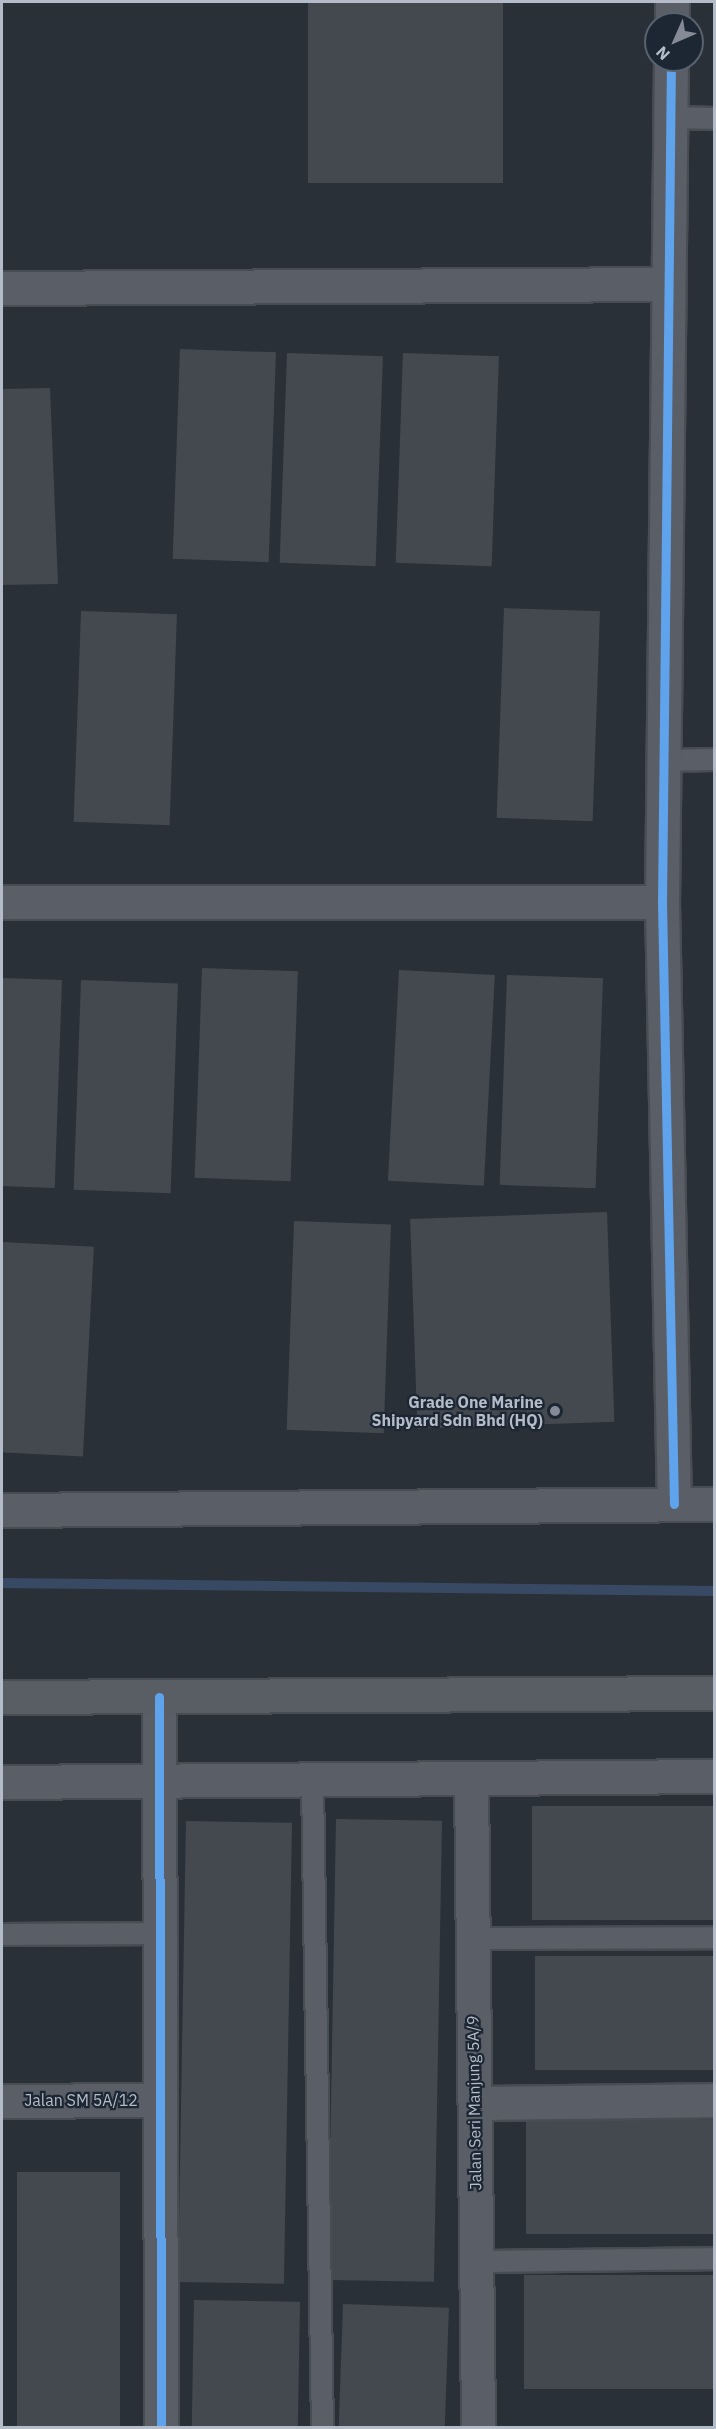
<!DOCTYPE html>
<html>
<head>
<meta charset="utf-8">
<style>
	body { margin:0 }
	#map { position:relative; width:716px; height:2429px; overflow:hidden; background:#2a3038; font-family:"IBM Plex Sans",sans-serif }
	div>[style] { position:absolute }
	.stream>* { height:10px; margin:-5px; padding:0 5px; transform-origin:5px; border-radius:5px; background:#384963 }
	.building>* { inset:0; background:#444950; transform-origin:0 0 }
	.roads { filter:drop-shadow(2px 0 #484c53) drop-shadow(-2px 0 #484c53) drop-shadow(0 2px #484c53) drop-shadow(0 -2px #484c53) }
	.lane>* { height:21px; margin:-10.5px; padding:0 10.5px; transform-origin:10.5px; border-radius:10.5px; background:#5a5e66 }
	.street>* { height:33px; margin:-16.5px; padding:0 16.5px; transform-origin:16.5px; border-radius:16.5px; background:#5a5e66 }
	.secondary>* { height:33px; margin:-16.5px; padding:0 16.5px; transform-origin:16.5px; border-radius:16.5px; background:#595d64 }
	.cycleway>* { height:9px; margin:-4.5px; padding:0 4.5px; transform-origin:4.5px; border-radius:4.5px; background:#60a3ed }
	.dots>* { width:16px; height:16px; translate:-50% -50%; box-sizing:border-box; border:3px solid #1d2633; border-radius:50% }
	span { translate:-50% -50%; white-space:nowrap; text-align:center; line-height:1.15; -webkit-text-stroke:4.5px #1d2633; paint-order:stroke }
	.poi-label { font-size:16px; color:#b4bcc9; font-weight:700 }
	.right { translate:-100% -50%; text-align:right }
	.street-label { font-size:16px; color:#b4bcc9 }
	.frame { position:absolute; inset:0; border:3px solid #b4bcc9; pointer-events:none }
	.north { position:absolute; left:644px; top:12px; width:60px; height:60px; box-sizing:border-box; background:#1d2633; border:2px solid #59626f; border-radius:50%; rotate:225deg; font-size:16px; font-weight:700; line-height:24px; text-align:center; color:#b4bcc9 }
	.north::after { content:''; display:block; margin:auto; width:21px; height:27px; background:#848b96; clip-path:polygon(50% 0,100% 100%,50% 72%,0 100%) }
</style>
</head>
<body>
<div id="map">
	<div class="stream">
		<i style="left:2px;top:1583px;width:712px;rotate:0.64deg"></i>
	</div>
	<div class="building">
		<i style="left:308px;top:2px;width:195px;height:181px"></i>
		<i style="left:180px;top:349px;width:96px;height:210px;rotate:2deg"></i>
		<i style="left:287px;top:353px;width:96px;height:210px;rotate:2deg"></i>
		<i style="left:403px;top:353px;width:96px;height:210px;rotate:2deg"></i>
		<i style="clip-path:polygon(50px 388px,58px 584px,2px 585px,2px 389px)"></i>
		<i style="left:504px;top:608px;width:96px;height:210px;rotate:2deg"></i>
		<i style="left:81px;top:611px;width:96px;height:211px;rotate:2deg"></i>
		<i style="left:202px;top:968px;width:96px;height:210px;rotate:2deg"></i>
		<i style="left:399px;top:970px;width:96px;height:211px;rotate:3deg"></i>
		<i style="left:507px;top:975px;width:96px;height:210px;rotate:2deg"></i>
		<i style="left:2px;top:978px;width:60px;height:208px;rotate:2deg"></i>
		<i style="left:81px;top:980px;width:97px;height:210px;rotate:2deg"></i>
		<i style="left:607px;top:1212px;width:210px;height:197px;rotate:88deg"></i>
		<i style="left:294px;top:1221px;width:97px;height:209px;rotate:2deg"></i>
		<i style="left:2px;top:1242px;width:92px;height:210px;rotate:3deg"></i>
		<i style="left:532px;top:1806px;width:182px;height:114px"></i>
		<i style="left:336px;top:1819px;width:106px;height:461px;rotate:1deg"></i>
		<i style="left:186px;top:1821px;width:106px;height:461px;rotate:1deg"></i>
		<i style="left:535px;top:1956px;width:179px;height:114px"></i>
		<i style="left:526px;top:2120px;width:188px;height:114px"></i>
		<i style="left:17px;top:2172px;width:103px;height:256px"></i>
		<i style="left:524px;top:2275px;width:190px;height:114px"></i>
		<i style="left:194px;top:2300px;width:106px;height:128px;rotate:1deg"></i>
		<i style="left:343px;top:2304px;width:106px;height:124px;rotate:2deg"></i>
	</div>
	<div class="roads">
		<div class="lane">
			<i style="left:671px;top:117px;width:43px;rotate:1.3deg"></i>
			<i style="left:663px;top:760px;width:51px;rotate:-1.1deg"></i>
			<i style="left:312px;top:1780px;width:648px;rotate:89.12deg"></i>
			<i style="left:2px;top:1934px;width:158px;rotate:-0.4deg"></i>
			<i style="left:473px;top:1938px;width:241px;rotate:-0.2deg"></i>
			<i style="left:476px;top:2261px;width:238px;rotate:-0.7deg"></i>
		</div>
		<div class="street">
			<i style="left:672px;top:24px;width:22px;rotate:-90deg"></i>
			<i style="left:671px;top:60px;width:842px;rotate:90.61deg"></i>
			<i style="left:662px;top:902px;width:602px;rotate:88.86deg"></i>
			<i style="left:2px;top:288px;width:666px;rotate:-0.34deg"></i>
			<i style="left:2px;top:902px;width:660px"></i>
			<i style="left:2px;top:1510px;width:712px;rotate:-0.48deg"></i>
			<i style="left:159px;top:1697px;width:731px;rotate:89.84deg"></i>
			<i style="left:471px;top:1778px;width:650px;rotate:89.38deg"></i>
			<i style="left:2px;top:1782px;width:712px;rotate:-0.48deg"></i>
			<i style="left:2px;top:2101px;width:158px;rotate:-0.4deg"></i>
			<i style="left:475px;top:2103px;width:239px;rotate:-0.7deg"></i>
		</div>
		<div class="secondary">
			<i style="left:2px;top:1697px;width:712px;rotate:-0.32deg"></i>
		</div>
	</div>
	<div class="cycleway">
		<i style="left:671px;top:60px;width:842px;rotate:90.61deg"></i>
		<i style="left:662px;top:902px;width:602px;rotate:88.86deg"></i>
		<i style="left:159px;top:1697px;width:731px;rotate:89.84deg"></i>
	</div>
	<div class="dots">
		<i style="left:555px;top:1411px;background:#848b96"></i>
	</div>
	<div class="poi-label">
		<span class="right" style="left:543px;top:1411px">Grade One Marine<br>Shipyard Sdn Bhd (HQ)</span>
	</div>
	<div class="street-label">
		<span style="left:81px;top:2100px">Jalan SM 5A/12</span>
		<span style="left:474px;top:2103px;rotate:-91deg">Jalan Seri Manjung 5A/9</span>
	</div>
	<div class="frame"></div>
	<div class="north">N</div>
</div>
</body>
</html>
